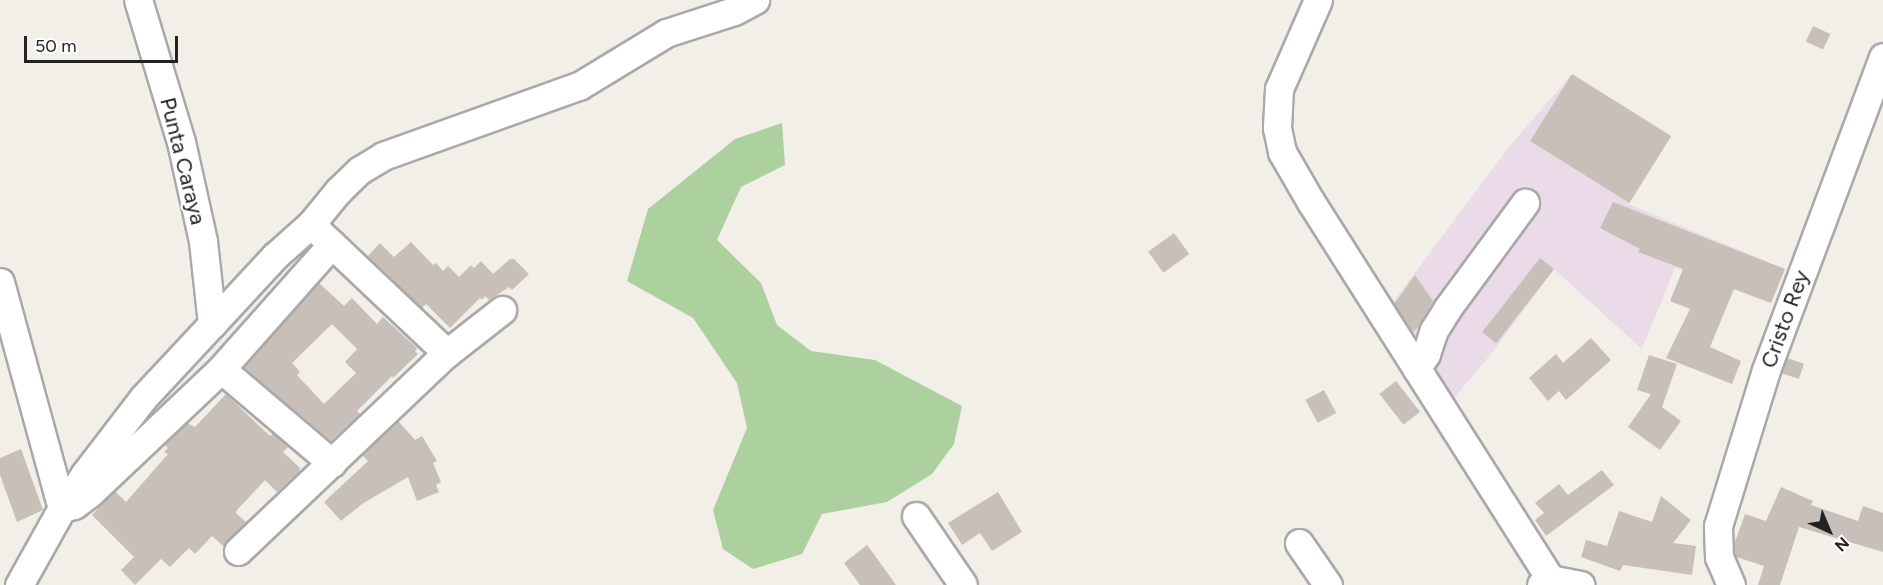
<!DOCTYPE html>
<html>
<head>
<meta charset="utf-8">
<style>
	body { margin:0 }
	#map { position:relative; width:1883px; height:585px; overflow:hidden; background:#f2efe9; font-family:Figtree,sans-serif }
	div>[style] { position:absolute }
	.industrial>* { inset:0; background:#ebdbe8 }
	.forest>* { inset:0; background:#add19e }
	.building>* { inset:0; background:#c7bfb8; transform-origin:0 0 }
	.roads { filter:drop-shadow(2px 0 #a9a9a9) drop-shadow(-2px 0 #a9a9a9) drop-shadow(0 2px #a9a9a9) drop-shadow(0 -2px #a9a9a9) }
	.minor>* { height:27px; margin:-13.5px; padding:0 13.5px; transform-origin:13.5px; border-radius:13.5px; background:#fff }
	span { translate:-50% -50%; white-space:nowrap; text-align:center; line-height:1.15; -webkit-text-stroke:4.5px #fff; paint-order:stroke }
	.street-label { font-size:22px; color:#222 }
	.north { position:absolute; left:1799px; top:501px; width:60px; height:60px; -webkit-text-stroke:4px #fff; paint-order:stroke; rotate:136deg; font-size:16px; font-weight:700; line-height:24px; text-align:center; color:#222 }
	.north::after { content:''; display:block; margin:auto; width:21px; height:27px; background:#222; clip-path:polygon(50% 0,100% 100%,50% 72%,0 100%) }
	.scale { position:absolute; left:24px; top:36px; width:154px; height:27px; box-sizing:border-box; border:3px solid #222; border-top:0; padding-left:8px; font-size:18px; line-height:21px; white-space:nowrap; color:#222; -webkit-text-stroke:4px #fff; paint-order:stroke }
</style>
</head>
<body>
<div id="map">
	<div class="industrial">
		<i style="clip-path:polygon(1572px 74px,1671px 137px,1628px 204px,1785px 269px,1771px 303px,1675px 268px,1642px 349px,1554px 269px,1491px 354px,1449px 404px,1385px 313px,1509px 147px)"></i>
	</div>
	<div class="forest">
		<i style="clip-path:polygon(782px 123px,785px 165px,741px 187px,717px 240px,761px 283px,777px 325px,811px 351px,875px 360px,962px 406px,954px 444px,932px 474px,887px 502px,822px 514px,802px 554px,753px 569px,723px 549px,713px 510px,747px 428px,737px 383px,693px 318px,627px 281px,648px 209px,735px 139px)"></i>
	</div>
	<div class="building">
		<i style="left:1813px;top:26px;width:19px;height:17px;rotate:25deg"></i>
		<i style="left:1572px;top:74px;width:117px;height:79px;rotate:32deg"></i>
		<i style="clip-path:polygon(1613px 202px,1785px 269px,1771px 303px,1734px 289px,1710px 347px,1741px 361px,1732px 384px,1666px 358px,1690px 309px,1670px 301px,1683px 269px,1638px 252px,1640px 249px,1600px 228px)"></i>
		<i style="left:1174px;top:233px;width:26px;height:32px;rotate:54deg"></i>
		<i style="clip-path:polygon(411px 242px,433px 265px,436px 263px,443px 271px,448px 266px,459px 277px,471px 265px,474px 268px,481px 261px,493px 274px,510px 259px,514px 259px,529px 274px,512px 290px,509px 287px,489px 300px,485px 296px,482px 300px,480px 298px,450px 328px,426px 304px,422px 308px,368px 256px,380px 243px,394px 257px)"></i>
		<i style="left:1540px;top:258px;width:18px;height:94px;rotate:38deg"></i>
		<i style="clip-path:polygon(1415px 275px,1433px 301px,1418px 328px,1412px 332px,1394px 304px)"></i>
		<i style="clip-path:polygon(evenodd,319px 283px,344px 306px,352px 298px,377px 324px,383px 317px,417px 348px,415px 351px,418px 354px,393px 378px,392px 376px,357px 411px,360px 414px,331px 441px,243px 367px,319px 283px,332px 324px,357px 349px,345px 362px,356px 373px,324px 404px,297px 375px,300px 372px,292px 363px,332px 324px)"></i>
		<i style="clip-path:polygon(1591px 338px,1611px 360px,1566px 400px,1559px 391px,1548px 401px,1529px 378px,1556px 354px,1563px 363px)"></i>
		<i style="clip-path:polygon(1649px 355px,1677px 364px,1662px 407px,1681px 421px,1660px 450px,1628px 427px,1651px 394px,1637px 390px)"></i>
		<i style="left:1787px;top:358px;width:18px;height:16px;rotate:19deg"></i>
		<i style="left:1396px;top:381px;width:39px;height:21px;rotate:52deg"></i>
		<i style="left:1324px;top:390px;width:26px;height:21px;rotate:62deg"></i>
		<i style="clip-path:polygon(226px 394px,270px 436px,273px 433px,288px 447px,283px 452px,300px 468px,299px 472px,277px 492px,265px 480px,237px 510px,236px 513px,246px 522px,223px 546px,212px 536px,195px 554px,189px 548px,170px 567px,161px 559px,135px 585px,121px 570px,134px 557px,92px 515px,115px 491px,126px 502px,168px 454px,164px 452px,168px 448px,164px 445px,187px 423px,195px 427px)"></i>
		<i style="clip-path:polygon(398px 421px,415px 440px,422px 436px,437px 461px,433px 463px,441px 482px,436px 485px,439px 492px,417px 501px,408px 477px,362px 504px,341px 521px,324px 502px,368px 461px,362px 455px)"></i>
		<i style="clip-path:polygon(21px 449px,43px 510px,17px 522px,0 475px,0 458px)"></i>
		<i style="clip-path:polygon(1602px 470px,1614px 485px,1546px 536px,1535px 520px,1544px 513px,1535px 503px,1559px 484px,1568px 495px)"></i>
		<i style="clip-path:polygon(1781px 487px,1813px 501px,1811px 505px,1858px 521px,1863px 506px,1883px 513px,1883px 552px,1799px 527px,1780px 585px,1758px 585px,1764px 566px,1736px 557px,1734px 545px,1745px 514px,1766px 521px)"></i>
		<i style="clip-path:polygon(998px 492px,1022px 532px,992px 551px,980px 533px,962px 545px,948px 523px)"></i>
		<i style="clip-path:polygon(1661px 496px,1691px 520px,1673px 543px,1696px 546px,1692px 575px,1623px 565px,1620px 571px,1581px 557px,1586px 540px,1607px 546px,1619px 511px,1652px 522px)"></i>
		<i style="clip-path:polygon(867px 545px,881px 564px,896px 585px,860px 585px,844px 563px)"></i>
	</div>
	<div class="roads">
		<div class="minor">
			<i style="left:1318px;top:0;width:97px;rotate:113.7deg"></i>
			<i style="left:1279px;top:89px;width:39px;rotate:93deg"></i>
			<i style="left:1277px;top:128px;width:25px;rotate:78deg"></i>
			<i style="left:1282px;top:152px;width:58px;rotate:59.9deg"></i>
			<i style="left:1311px;top:202px;width:446px;rotate:57.6deg"></i>
			<i style="left:319px;top:232px;width:176px;rotate:43.4deg"></i>
			<i style="left:0;top:282px;width:234px;rotate:74.7deg"></i>
			<i style="left:62px;top:508px;width:12px;rotate:-14deg"></i>
			<i style="left:74px;top:505px;width:20px;rotate:-37deg"></i>
			<i style="left:90px;top:493px;width:180px;rotate:-43.4deg"></i>
			<i style="left:212px;top:324px;width:93px;rotate:-47.2deg"></i>
			<i style="left:275px;top:256px;width:48px;rotate:-41.6deg"></i>
			<i style="left:311px;top:224px;width:43px;rotate:-50.7deg"></i>
			<i style="left:338px;top:191px;width:30px;rotate:-44deg"></i>
			<i style="left:360px;top:170px;width:27px;rotate:-31deg"></i>
			<i style="left:383px;top:156px;width:208px;rotate:-19.7deg"></i>
			<i style="left:579px;top:86px;width:102px;rotate:-31.3deg"></i>
			<i style="left:666px;top:33px;width:71px;rotate:-17.9deg"></i>
			<i style="left:734px;top:11px;width:24px;rotate:-28deg"></i>
			<i style="left:1416px;top:368px;width:17px;rotate:-54deg"></i>
			<i style="left:1426px;top:354px;width:25px;rotate:-72deg"></i>
			<i style="left:1434px;top:330px;width:25px;rotate:-58deg"></i>
			<i style="left:1447px;top:309px;width:132px;rotate:-53.7deg"></i>
			<i style="left:332px;top:463px;width:145px;rotate:-139.7deg"></i>
			<i style="left:221px;top:369px;width:167px;rotate:-48.4deg"></i>
			<i style="left:916px;top:516px;width:83px;rotate:55.7deg"></i>
			<i style="left:1299px;top:543px;width:51px;rotate:55.4deg"></i>
			<i style="left:238px;top:551px;width:288px;rotate:-43.5deg"></i>
			<i style="left:447px;top:353px;width:70px;rotate:-38deg"></i>
			<i style="left:19px;top:585px;width:88px;rotate:-60.8deg"></i>
			<i style="left:62px;top:508px;width:40px;rotate:-56deg"></i>
			<i style="left:84px;top:475px;width:97px;rotate:-52.5deg"></i>
			<i style="left:143px;top:398px;width:101px;rotate:-47deg"></i>
			<i style="left:212px;top:324px;width:83px;rotate:-96.2deg"></i>
			<i style="left:203px;top:241px;width:101px;rotate:-102.5deg"></i>
			<i style="left:181px;top:142px;width:148px;rotate:-106.8deg"></i>
			<i style="left:1541px;top:585px;width:11px;rotate:-34deg"></i>
			<i style="left:1550px;top:579px;width:31px;rotate:11deg"></i>
			<i style="left:1731px;top:585px;width:30px;rotate:-113deg"></i>
			<i style="left:1719px;top:557px;width:31px;rotate:-92deg"></i>
			<i style="left:1718px;top:526px;width:163px;rotate:-72.9deg"></i>
			<i style="left:1766px;top:370px;width:334px;rotate:-69.5deg"></i>
		</div>
	</div>
	<div class="street-label">
		<span style="left:183px;top:161px;rotate:76deg">Punta Caraya</span>
		<span style="left:1785px;top:319px;rotate:-70deg">Cristo Rey</span>
	</div>
	<div class="north">N</div>
	<div class="scale">50 m</div>
</div>
</body>
</html>
